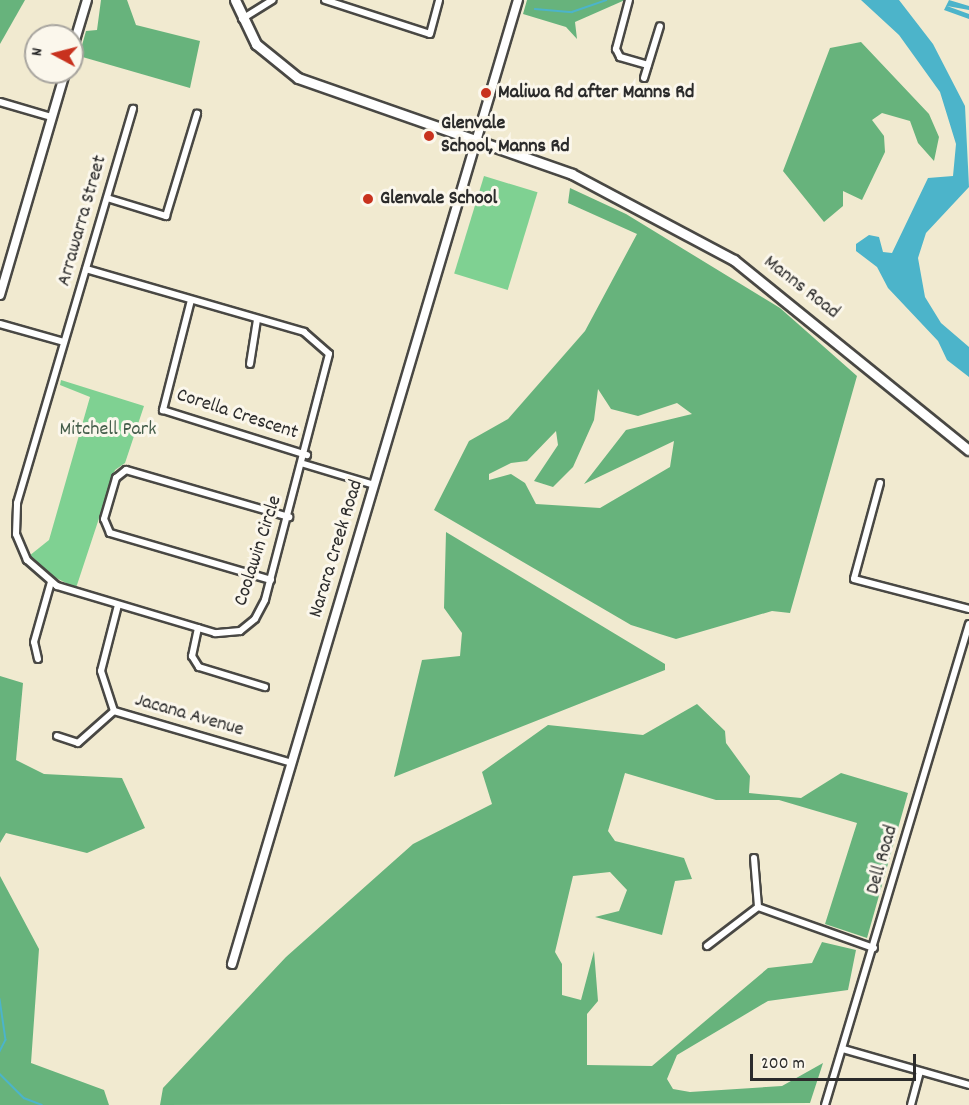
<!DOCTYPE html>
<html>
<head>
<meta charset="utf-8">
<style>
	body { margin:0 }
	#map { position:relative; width:969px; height:1105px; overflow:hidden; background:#f1ead0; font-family:Dekko,sans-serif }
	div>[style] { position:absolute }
	.green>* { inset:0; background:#7fd192; transform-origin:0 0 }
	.forest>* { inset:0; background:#67b37c }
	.water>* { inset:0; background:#4cb4ca }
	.stream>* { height:1.5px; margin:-0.75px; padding:0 0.75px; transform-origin:0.75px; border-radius:0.75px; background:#4cb4ca }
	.roads { filter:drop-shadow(2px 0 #494844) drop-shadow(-2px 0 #494844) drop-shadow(0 2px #494844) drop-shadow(0 -2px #494844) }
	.street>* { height:6px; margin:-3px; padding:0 3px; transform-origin:3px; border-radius:3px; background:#fff }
	.secondary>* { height:8px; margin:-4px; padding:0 4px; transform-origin:4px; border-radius:4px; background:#fff }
	.primary>* { height:9px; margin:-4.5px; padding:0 4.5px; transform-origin:4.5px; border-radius:4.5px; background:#fff }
	.dots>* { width:16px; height:16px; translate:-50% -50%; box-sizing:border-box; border:3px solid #fbf7ec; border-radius:50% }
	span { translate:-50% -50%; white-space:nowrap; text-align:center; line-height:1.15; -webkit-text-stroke:6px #fbf7ec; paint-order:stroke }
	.poi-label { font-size:20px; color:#2b2b2b; font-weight:700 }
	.left { translate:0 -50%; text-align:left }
	.street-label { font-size:20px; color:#2b2b2b }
	.park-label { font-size:20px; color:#445d4a }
	.north { position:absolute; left:24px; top:24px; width:60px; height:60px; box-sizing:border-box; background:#fbf7ec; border:2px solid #a8a59f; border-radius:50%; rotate:277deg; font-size:16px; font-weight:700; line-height:24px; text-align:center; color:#2b2b2b }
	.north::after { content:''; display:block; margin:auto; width:21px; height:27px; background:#c8321e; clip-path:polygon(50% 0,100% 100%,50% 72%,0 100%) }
	.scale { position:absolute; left:750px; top:1054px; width:166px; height:27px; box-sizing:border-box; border:3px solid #2b2b2b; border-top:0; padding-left:8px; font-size:18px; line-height:21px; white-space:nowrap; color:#2b2b2b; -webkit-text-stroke:4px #fbf7ec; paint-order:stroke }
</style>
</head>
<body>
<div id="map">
	<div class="green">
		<i style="left:484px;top:176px;width:56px;height:102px;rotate:17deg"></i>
		<i style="clip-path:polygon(61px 380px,144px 406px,125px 463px,115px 470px,76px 588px,36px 568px,29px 556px,49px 540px,90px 397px,60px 385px)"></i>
	</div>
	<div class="forest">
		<i style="clip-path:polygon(0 0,25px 0,0 44px)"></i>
		<i style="clip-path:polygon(101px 0,127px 0,136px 25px,200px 41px,190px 88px,79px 56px,86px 31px,97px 30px)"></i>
		<i style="clip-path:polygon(527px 0,625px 0,575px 22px,577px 39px,566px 27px,523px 14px)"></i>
		<i style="clip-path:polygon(861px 42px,929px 114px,939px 137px,934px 161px,918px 143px,910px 121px,882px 113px,872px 120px,884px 136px,885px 152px,862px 200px,843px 191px,843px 206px,824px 222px,783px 171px,830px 48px)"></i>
		<i style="clip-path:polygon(evenodd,570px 188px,626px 214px,780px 308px,857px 376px,790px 613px,772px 611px,676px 639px,631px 625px,434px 510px,469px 441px,508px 419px,585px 331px,637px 234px,568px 203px,570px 188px,598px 389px,611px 409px,638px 416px,677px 403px,692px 414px,626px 430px,584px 484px,674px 441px,670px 467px,600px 508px,536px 504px,525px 483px,511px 474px,489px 480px,489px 474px,511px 463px,527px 461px,556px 431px,558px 445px,534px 481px,553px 487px,573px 467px,594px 420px,598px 389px)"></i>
		<i style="clip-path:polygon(446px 532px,665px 664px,665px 670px,394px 777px,422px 660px,460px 656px,462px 633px,444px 608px)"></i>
		<i style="clip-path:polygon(0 676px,23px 683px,16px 760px,44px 774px,122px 778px,145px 828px,87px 853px,6px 833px,0 843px)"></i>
		<i style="clip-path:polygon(697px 704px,725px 731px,726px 743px,750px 776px,749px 793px,801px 798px,841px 773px,908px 793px,867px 938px,825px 924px,857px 823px,779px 800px,716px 800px,625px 773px,608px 831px,615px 841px,684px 858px,692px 879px,675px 881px,662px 935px,595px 917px,619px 911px,627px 890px,610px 872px,573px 876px,555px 952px,562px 964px,562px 995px,581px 1000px,594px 951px,598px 1001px,587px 1014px,587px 1065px,652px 1066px,768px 968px,812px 963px,822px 942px,856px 950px,848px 990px,768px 1001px,677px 1055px,667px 1079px,673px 1089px,690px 1092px,782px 1086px,823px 1063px,810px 1103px,160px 1105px,163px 1088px,286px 957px,413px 844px,492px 804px,482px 772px,548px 725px,643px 735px)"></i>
		<i style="clip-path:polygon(0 876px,39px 949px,31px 1063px,104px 1090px,109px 1105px,0 1105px)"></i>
	</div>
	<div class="water">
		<i style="clip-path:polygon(861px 0,899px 0,933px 44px,965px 106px,969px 187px,926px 233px,918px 258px,925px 297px,941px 323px,969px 347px,969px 377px,947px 360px,938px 341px,888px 288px,877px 267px,856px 251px,856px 244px,869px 235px,879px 237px,883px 252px,892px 253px,928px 178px,953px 176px,956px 144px,940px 92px,899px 35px)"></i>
		<i style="clip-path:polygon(949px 0,969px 6px,969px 10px,947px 6px,969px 14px,969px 19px,944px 10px)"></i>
	</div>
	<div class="stream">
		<i style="left:535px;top:9px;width:37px;rotate:5deg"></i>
		<i style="left:572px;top:12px;width:36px;rotate:-19deg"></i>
		<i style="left:0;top:999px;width:41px;rotate:81.7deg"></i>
		<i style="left:6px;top:1040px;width:13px;rotate:117deg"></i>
		<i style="left:0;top:1074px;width:34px;rotate:45deg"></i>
		<i style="left:24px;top:1098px;width:19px;rotate:21deg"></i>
	</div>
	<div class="roads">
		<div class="street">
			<i style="left:325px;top:0;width:110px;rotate:17.9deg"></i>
			<i style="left:430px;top:34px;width:35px;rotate:-75deg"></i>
			<i style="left:629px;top:0;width:51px;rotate:104.9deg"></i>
			<i style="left:616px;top:49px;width:9px;rotate:63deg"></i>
			<i style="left:620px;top:57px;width:29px;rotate:16deg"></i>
			<i style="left:242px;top:19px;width:36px;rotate:-32deg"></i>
			<i style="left:644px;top:78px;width:54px;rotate:-72.9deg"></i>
			<i style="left:0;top:102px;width:53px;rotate:16.4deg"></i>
			<i style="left:107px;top:198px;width:62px;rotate:17deg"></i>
			<i style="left:166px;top:216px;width:107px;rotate:-73.1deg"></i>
			<i style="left:86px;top:269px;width:227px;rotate:16.1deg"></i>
			<i style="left:304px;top:332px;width:33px;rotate:41deg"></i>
			<i style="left:329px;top:354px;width:254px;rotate:104.6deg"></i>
			<i style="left:265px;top:600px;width:21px;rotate:118deg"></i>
			<i style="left:255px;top:619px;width:19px;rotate:141deg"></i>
			<i style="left:240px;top:631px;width:25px;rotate:175deg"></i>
			<i style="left:215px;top:633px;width:165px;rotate:-163.4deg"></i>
			<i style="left:57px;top:586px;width:40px;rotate:-139deg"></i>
			<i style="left:27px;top:560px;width:28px;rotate:-113deg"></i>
			<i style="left:16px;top:534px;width:31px;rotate:-88deg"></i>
			<i style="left:17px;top:503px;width:411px;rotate:-73.6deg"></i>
			<i style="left:191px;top:300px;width:114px;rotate:104.3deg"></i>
			<i style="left:163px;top:410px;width:151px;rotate:17.4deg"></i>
			<i style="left:0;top:324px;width:66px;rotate:15.7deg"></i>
			<i style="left:250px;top:364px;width:45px;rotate:-81deg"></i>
			<i style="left:304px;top:464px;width:73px;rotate:16.7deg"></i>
			<i style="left:880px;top:483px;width:99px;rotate:105.2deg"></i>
			<i style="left:854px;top:579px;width:119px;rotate:14.6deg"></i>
			<i style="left:271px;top:580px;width:168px;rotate:-163.7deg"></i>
			<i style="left:110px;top:533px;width:15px;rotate:-113deg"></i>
			<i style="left:104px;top:519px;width:43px;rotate:-73.7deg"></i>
			<i style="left:116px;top:478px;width:13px;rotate:-39deg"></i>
			<i style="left:126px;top:470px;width:170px;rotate:16.1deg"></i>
			<i style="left:118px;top:605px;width:68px;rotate:104.4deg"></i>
			<i style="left:101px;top:671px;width:42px;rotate:72deg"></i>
			<i style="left:114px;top:711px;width:185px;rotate:16.3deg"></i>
			<i style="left:198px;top:628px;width:29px;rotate:102deg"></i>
			<i style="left:192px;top:656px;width:13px;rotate:58deg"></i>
			<i style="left:199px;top:667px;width:69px;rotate:16.9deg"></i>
			<i style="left:38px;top:659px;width:17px;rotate:-103deg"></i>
			<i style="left:34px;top:642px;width:62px;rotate:-74.2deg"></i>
			<i style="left:57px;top:736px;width:22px;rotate:18deg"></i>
			<i style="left:78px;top:743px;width:48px;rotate:-41.6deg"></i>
			<i style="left:754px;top:858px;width:49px;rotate:85.3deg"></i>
			<i style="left:707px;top:946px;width:64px;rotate:-37.4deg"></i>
			<i style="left:758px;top:907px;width:123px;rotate:19.5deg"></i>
			<i style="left:843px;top:1049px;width:131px;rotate:15.9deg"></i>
			<i style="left:825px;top:1105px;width:502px;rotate:-73.33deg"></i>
			<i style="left:911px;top:1105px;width:34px;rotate:-75deg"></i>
		</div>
		<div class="secondary">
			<i style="left:72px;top:50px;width:52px;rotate:-73.3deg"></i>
			<i style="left:0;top:295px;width:232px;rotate:-73.7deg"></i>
			<i style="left:232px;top:964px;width:1006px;rotate:-73.48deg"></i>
		</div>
		<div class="primary">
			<i style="left:235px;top:0;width:49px;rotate:64.5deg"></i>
			<i style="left:256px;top:44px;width:54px;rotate:39deg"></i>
			<i style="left:298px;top:78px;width:290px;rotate:19.3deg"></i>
			<i style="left:572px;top:174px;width:183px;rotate:28deg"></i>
			<i style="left:734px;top:260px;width:302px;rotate:39deg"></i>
		</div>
	</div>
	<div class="dots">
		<i style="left:486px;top:93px;background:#c8321e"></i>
		<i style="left:429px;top:136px;background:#c8321e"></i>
		<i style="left:368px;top:199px;background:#c8321e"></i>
	</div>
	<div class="poi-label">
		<span class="left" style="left:498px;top:93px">Maliwa Rd after Manns Rd</span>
		<span class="left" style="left:441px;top:136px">Glenvale<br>School, Manns Rd</span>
		<span class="left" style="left:380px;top:199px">Glenvale School</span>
	</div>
	<div class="street-label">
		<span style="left:83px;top:221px;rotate:-74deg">Arrawarra Street</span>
		<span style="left:801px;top:288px;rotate:38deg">Manns Road</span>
		<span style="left:237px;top:415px;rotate:18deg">Corella Crescent</span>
		<span style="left:337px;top:549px;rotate:-73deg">Narara Creek Road</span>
		<span style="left:259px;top:551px;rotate:-72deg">Coolawin Circle</span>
		<span style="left:189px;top:716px;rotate:16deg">Jacana Avenue</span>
		<span style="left:883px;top:860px;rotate:-74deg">Dell Road</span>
	</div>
	<div class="park-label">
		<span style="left:108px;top:430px">Mitchell Park</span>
	</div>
	<div class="north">N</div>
	<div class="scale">200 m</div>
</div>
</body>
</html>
